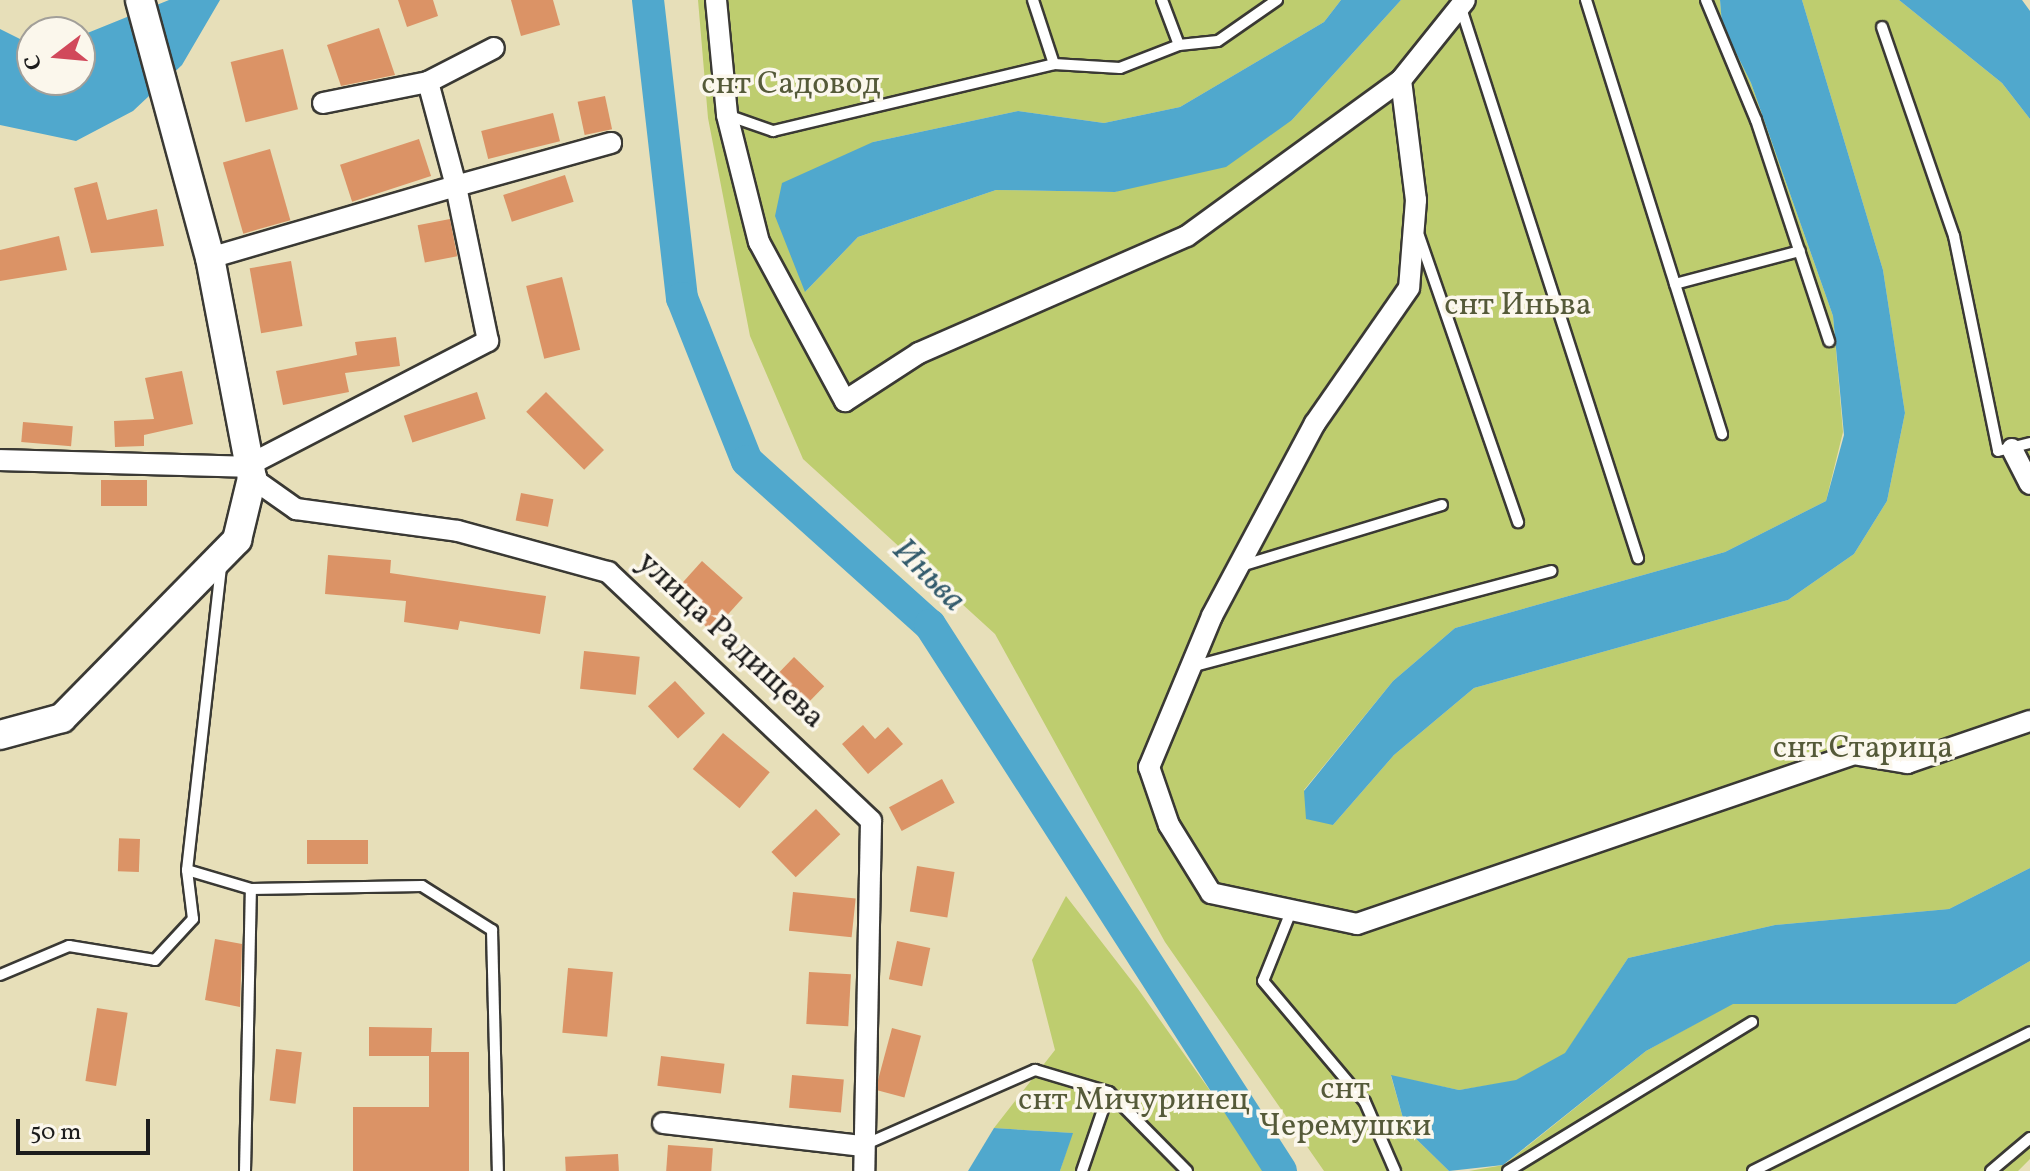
<!DOCTYPE html>
<html>
<head>
<meta charset="utf-8">
<style>
	body { margin:0 }
	#map { position:relative; width:2030px; height:1171px; overflow:hidden; background:#e7dfb9; font-family:Vollkorn,serif }
	div>[style] { position:absolute }
	.green>* { inset:0; background:#becd6f }
	.water>* { inset:0; background:#50a8cd }
	.river>* { height:32px; margin:-16px; padding:0 16px; transform-origin:16px; border-radius:16px; background:#50a8cd }
	.building>* { inset:0; background:#db9366; transform-origin:0 0 }
	.roads { filter:drop-shadow(2px 0 #3a3934) drop-shadow(-2px 0 #3a3934) drop-shadow(0 2px #3a3934) drop-shadow(0 -2px #3a3934) }
	.lane>* { height:10px; margin:-5px; padding:0 5px; transform-origin:5px; border-radius:5px; background:#fff }
	.street>* { height:20px; margin:-10px; padding:0 10px; transform-origin:10px; border-radius:10px; background:#fff }
	.secondary>* { height:28px; margin:-14px; padding:0 14px; transform-origin:14px; border-radius:14px; background:#fff }
	span { translate:-50% -50%; white-space:nowrap; text-align:center; line-height:1.15; -webkit-text-stroke:7px #fbf7ec; paint-order:stroke }
	.park-label { font-size:32px; color:#555a39 }
	.street-label { font-size:32px; color:#1c1c1c }
	.water-label { font-size:34px; color:#335b6c; font-style:italic }
	.north { position:absolute; left:16px; top:16px; width:80px; height:80px; box-sizing:border-box; background:#fbf7ec; border:2px solid #a29f99; border-radius:50%; rotate:254deg; font-size:22px; font-weight:700; line-height:32px; text-align:center; color:#1c1c1c }
	.north::after { content:''; display:block; margin:auto; width:28px; height:36px; background:#d1495b; clip-path:polygon(50% 0,100% 100%,50% 72%,0 100%) }
	.scale { position:absolute; left:16px; top:1119px; width:134px; height:36px; box-sizing:border-box; border:4px solid #1c1c1c; border-top:0; padding-left:10px; font-size:24px; line-height:28px; white-space:nowrap; color:#1c1c1c; -webkit-text-stroke:6px #fbf7ec; paint-order:stroke }
</style>
</head>
<body>
<div id="map">
	<div class="green">
		<i style="clip-path:polygon(698px 0,1341px 0,1324px 22px,1180px 107px,1104px 123px,1018px 111px,873px 142px,805px 292px,858px 237px,996px 190px,1115px 192px,1292px 120px,1401px 0,1720px 0,1722px 25px,1751px 83px,1833px 316px,1843px 432px,1826px 501px,1725px 552px,1455px 628px,1393px 681px,1304px 790px,1333px 825px,1394px 755px,1474px 688px,1788px 600px,1854px 554px,1887px 501px,1905px 413px,1883px 270px,1802px 0,1899px 0,2002px 83px,2030px 119px,2030px 868px,1949px 909px,1775px 925px,1628px 958px,1565px 1054px,1516px 1081px,1459px 1090px,1391px 1076px,1406px 1129px,1449px 1171px,1324px 1171px,1165px 942px,995px 634px,803px 459px,750px 336px,708px 118px)"></i>
		<i style="clip-path:polygon(1066px 896px,1138px 989px,1267px 1171px,1060px 1171px,1072px 1133px,994px 1128px,1055px 1050px,1032px 960px)"></i>
		<i style="clip-path:polygon(2030px 961px,2030px 1159px,2018px 1171px,1469px 1171px,1504px 1165px,1646px 1051px,1733px 1003px,1956px 1004px)"></i>
	</div>
	<div class="water">
		<i style="clip-path:polygon(169px 0,220px 0,182px 65px,133px 111px,76px 141px,0 125px,0 29px,32px 45px,32px 80px,80px 80px,80px 36px)"></i>
		<i style="clip-path:polygon(1341px 0,1401px 0,1292px 120px,1226px 167px,1115px 192px,996px 190px,858px 237px,805px 292px,775px 216px,782px 183px,873px 142px,1018px 111px,1104px 123px,1180px 107px,1324px 22px)"></i>
		<i style="clip-path:polygon(1720px 0,1802px 0,1883px 270px,1905px 413px,1887px 501px,1854px 554px,1788px 600px,1474px 688px,1394px 755px,1333px 825px,1306px 819px,1304px 791px,1393px 681px,1455px 628px,1725px 552px,1826px 501px,1844px 435px,1833px 316px,1751px 83px,1722px 25px)"></i>
		<i style="clip-path:polygon(1899px 0,2022px 0,2030px 11px,2030px 119px,2002px 83px)"></i>
		<i style="clip-path:polygon(2030px 868px,2030px 961px,1956px 1004px,1733px 1004px,1646px 1051px,1503px 1165px,1449px 1171px,1406px 1129px,1391px 1075px,1459px 1090px,1516px 1080px,1565px 1053px,1628px 958px,1775px 925px,1949px 909px)"></i>
		<i style="clip-path:polygon(994px 1128px,1073px 1133px,1060px 1171px,968px 1171px)"></i>
	</div>
	<div class="river">
		<i style="left:648px;top:0;width:300px;rotate:83.5deg"></i>
		<i style="left:682px;top:298px;width:175px;rotate:68.3deg"></i>
		<i style="left:747px;top:461px;width:246px;rotate:41.9deg"></i>
		<i style="left:930px;top:625px;width:649px;rotate:57.26deg"></i>
	</div>
	<div class="building">
		<i style="clip-path:polygon(398px 0,433px 0,438px 16px,407px 27px)"></i>
		<i style="clip-path:polygon(511px 0,553px 0,560px 25px,521px 36px)"></i>
		<i style="clip-path:polygon(379px 28px,395px 75px,341px 86px,327px 45px)"></i>
		<i style="left:283px;top:49px;width:62px;height:54px;rotate:76deg"></i>
		<i style="left:605px;top:96px;width:34px;height:28px;rotate:78deg"></i>
		<i style="left:553px;top:113px;width:29px;height:74px;rotate:76deg"></i>
		<i style="left:419px;top:139px;width:39px;height:83px;rotate:72deg"></i>
		<i style="left:270px;top:149px;width:74px;height:49px;rotate:74deg"></i>
		<i style="left:565px;top:175px;width:28px;height:65px;rotate:72deg"></i>
		<i style="clip-path:polygon(97px 182px,107px 220px,157px 209px,164px 246px,91px 253px,74px 188px)"></i>
		<i style="left:450px;top:219px;width:38px;height:33px;rotate:79deg"></i>
		<i style="clip-path:polygon(59px 236px,67px 270px,0 281px,0 250px)"></i>
		<i style="left:291px;top:261px;width:66px;height:42px;rotate:80deg"></i>
		<i style="left:562px;top:277px;width:75px;height:37px;rotate:76deg"></i>
		<i style="clip-path:polygon(396px 337px,400px 366px,345px 373px,349px 392px,283px 405px,276px 371px,357px 355px,355px 342px)"></i>
		<i style="clip-path:polygon(182px 371px,193px 424px,144px 435px,144px 446px,115px 447px,114px 421px,154px 419px,145px 378px)"></i>
		<i style="left:477px;top:392px;width:28px;height:77px;rotate:72deg"></i>
		<i style="left:546px;top:392px;width:82px;height:28px;rotate:45deg"></i>
		<i style="left:23px;top:422px;width:50px;height:20px;rotate:5deg"></i>
		<i style="left:101px;top:480px;width:46px;height:26px"></i>
		<i style="left:521px;top:493px;width:33px;height:28px;rotate:11deg"></i>
		<i style="clip-path:polygon(328px 555px,391px 560px,390px 573px,546px 596px,540px 634px,460px 621px,458px 630px,404px 622px,406px 601px,325px 594px)"></i>
		<i style="left:702px;top:561px;width:55px;height:46px;rotate:42deg"></i>
		<i style="left:584px;top:651px;width:56px;height:38px;rotate:6deg"></i>
		<i style="left:794px;top:657px;width:42px;height:35px;rotate:44deg"></i>
		<i style="left:675px;top:681px;width:44px;height:37px;rotate:47deg"></i>
		<i style="clip-path:polygon(863px 725px,875px 739px,888px 727px,903px 744px,868px 774px,842px 744px)"></i>
		<i style="left:723px;top:733px;width:61px;height:47px;rotate:40deg"></i>
		<i style="left:942px;top:779px;width:27px;height:60px;rotate:62deg"></i>
		<i style="left:816px;top:809px;width:35px;height:62px;rotate:46deg"></i>
		<i style="left:140px;top:839px;width:33px;height:21px;rotate:92deg"></i>
		<i style="left:368px;top:840px;width:24px;height:61px;rotate:90deg"></i>
		<i style="left:917px;top:866px;width:38px;height:46px;rotate:9deg"></i>
		<i style="left:793px;top:892px;width:63px;height:39px;rotate:6deg"></i>
		<i style="clip-path:polygon(215px 939px,242px 944px,240px 1007px,205px 1000px)"></i>
		<i style="left:897px;top:941px;width:34px;height:39px;rotate:12deg"></i>
		<i style="left:568px;top:968px;width:45px;height:65px;rotate:5deg"></i>
		<i style="left:809px;top:972px;width:42px;height:52px;rotate:3deg"></i>
		<i style="left:97px;top:1008px;width:31px;height:74px;rotate:9deg"></i>
		<i style="clip-path:polygon(369px 1027px,432px 1028px,431px 1052px,469px 1052px,469px 1171px,353px 1171px,353px 1107px,429px 1107px,429px 1056px,369px 1056px)"></i>
		<i style="left:892px;top:1028px;width:30px;height:64px;rotate:15deg"></i>
		<i style="left:276px;top:1049px;width:26px;height:52px;rotate:7deg"></i>
		<i style="left:661px;top:1056px;width:64px;height:30px;rotate:7deg"></i>
		<i style="left:792px;top:1075px;width:52px;height:33px;rotate:5deg"></i>
		<i style="left:668px;top:1145px;width:45px;height:26px;rotate:4deg"></i>
		<i style="left:618px;top:1154px;width:17px;height:53px;rotate:87deg"></i>
	</div>
	<div class="roads">
		<div class="lane">
			<i style="left:1586px;top:0;width:455px;rotate:72.6deg"></i>
			<i style="left:1706px;top:0;width:130px;rotate:67.4deg"></i>
			<i style="left:1756px;top:120px;width:233px;rotate:71.7deg"></i>
			<i style="left:1461px;top:8px;width:578px;rotate:72.16deg"></i>
			<i style="left:1882px;top:27px;width:221px;rotate:71deg"></i>
			<i style="left:1954px;top:236px;width:219px;rotate:78.4deg"></i>
			<i style="left:1998px;top:451px;width:33px;rotate:-14deg"></i>
			<i style="left:1179px;top:45px;width:39px;rotate:-6deg"></i>
			<i style="left:1218px;top:41px;width:72px;rotate:-34.8deg"></i>
			<i style="left:1054px;top:64px;width:66px;rotate:3.5deg"></i>
			<i style="left:1120px;top:68px;width:63px;rotate:-21.3deg"></i>
			<i style="left:1179px;top:45px;width:48px;rotate:-110.7deg"></i>
			<i style="left:727px;top:115px;width:49px;rotate:19.2deg"></i>
			<i style="left:773px;top:131px;width:289px;rotate:-13.4deg"></i>
			<i style="left:1054px;top:64px;width:67px;rotate:-108.2deg"></i>
			<i style="left:1419px;top:236px;width:303px;rotate:70.9deg"></i>
			<i style="left:1675px;top:284px;width:129px;rotate:-14.8deg"></i>
			<i style="left:1241px;top:566px;width:210px;rotate:-16.9deg"></i>
			<i style="left:221px;top:567px;width:305px;rotate:96.4deg"></i>
			<i style="left:187px;top:870px;width:67px;rotate:16.5deg"></i>
			<i style="left:251px;top:889px;width:171px;rotate:-1deg"></i>
			<i style="left:422px;top:886px;width:83px;rotate:32.2deg"></i>
			<i style="left:492px;top:930px;width:241px;rotate:88.6deg"></i>
			<i style="left:1191px;top:667px;width:373px;rotate:-14.9deg"></i>
			<i style="left:1290px;top:914px;width:72px;rotate:111.9deg"></i>
			<i style="left:1263px;top:981px;width:158px;rotate:49.9deg"></i>
			<i style="left:1365px;top:1102px;width:75px;rotate:66.5deg"></i>
			<i style="left:0;top:975px;width:75px;rotate:-22.8deg"></i>
			<i style="left:69px;top:946px;width:87px;rotate:9.2deg"></i>
			<i style="left:155px;top:960px;width:56px;rotate:-47.2deg"></i>
			<i style="left:193px;top:919px;width:49px;rotate:-97deg"></i>
			<i style="left:864px;top:1145px;width:187px;rotate:-23.7deg"></i>
			<i style="left:1035px;top:1070px;width:77px;rotate:16.6deg"></i>
			<i style="left:1109px;top:1092px;width:111px;rotate:45.4deg"></i>
			<i style="left:245px;top:1171px;width:282px;rotate:-88.8deg"></i>
			<i style="left:1082px;top:1171px;width:83px;rotate:-71.1deg"></i>
			<i style="left:1508px;top:1171px;width:286px;rotate:-31.4deg"></i>
			<i style="left:1753px;top:1171px;width:310px;rotate:-26.6deg"></i>
			<i style="left:1991px;top:1171px;width:51px;rotate:-40.2deg"></i>
		</div>
		<div class="street">
			<i style="left:716px;top:0;width:116px;rotate:84.5deg"></i>
			<i style="left:727px;top:115px;width:131px;rotate:75.9deg"></i>
			<i style="left:759px;top:242px;width:181px;rotate:61.6deg"></i>
			<i style="left:845px;top:401px;width:88px;rotate:-33deg"></i>
			<i style="left:919px;top:353px;width:292px;rotate:-23.6deg"></i>
			<i style="left:1187px;top:236px;width:265px;rotate:-36.1deg"></i>
			<i style="left:1401px;top:80px;width:102px;rotate:-51.3deg"></i>
			<i style="left:1401px;top:80px;width:121px;rotate:82.9deg"></i>
			<i style="left:1416px;top:200px;width:88px;rotate:94.5deg"></i>
			<i style="left:1409px;top:288px;width:165px;rotate:124.8deg"></i>
			<i style="left:1315px;top:423px;width:219px;rotate:118.1deg"></i>
			<i style="left:1212px;top:616px;width:164px;rotate:112.6deg"></i>
			<i style="left:1149px;top:767px;width:61px;rotate:71deg"></i>
			<i style="left:1169px;top:825px;width:80px;rotate:58.3deg"></i>
			<i style="left:1211px;top:893px;width:149px;rotate:12deg"></i>
			<i style="left:1357px;top:924px;width:525px;rotate:-18.88deg"></i>
			<i style="left:1854px;top:754px;width:54px;rotate:9.6deg"></i>
			<i style="left:1907px;top:763px;width:130px;rotate:-18.9deg"></i>
			<i style="left:428px;top:82px;width:108px;rotate:74.9deg"></i>
			<i style="left:456px;top:186px;width:161px;rotate:-15.5deg"></i>
			<i style="left:323px;top:103px;width:107px;rotate:-11.3deg"></i>
			<i style="left:428px;top:82px;width:74px;rotate:-27.3deg"></i>
			<i style="left:2012px;top:449px;width:39px;rotate:63deg"></i>
			<i style="left:0;top:460px;width:245px;rotate:1.6deg"></i>
			<i style="left:245px;top:467px;width:274px;rotate:-27.4deg"></i>
			<i style="left:488px;top:341px;width:158px;rotate:-101.7deg"></i>
			<i style="left:456px;top:186px;width:256px;rotate:163.7deg"></i>
			<i style="left:252px;top:478px;width:54px;rotate:35.2deg"></i>
			<i style="left:296px;top:509px;width:163px;rotate:7.7deg"></i>
			<i style="left:458px;top:531px;width:156px;rotate:15.3deg"></i>
			<i style="left:608px;top:572px;width:362px;rotate:43.4deg"></i>
			<i style="left:871px;top:821px;width:350px;rotate:91.1deg"></i>
			<i style="left:663px;top:1123px;width:200px;rotate:6.6deg"></i>
		</div>
		<div class="secondary">
			<i style="left:0;top:735px;width:64px;rotate:-15.3deg"></i>
			<i style="left:62px;top:718px;width:250px;rotate:-45.5deg"></i>
			<i style="left:237px;top:540px;width:64px;rotate:-76.4deg"></i>
			<i style="left:252px;top:478px;width:224px;rotate:-100.8deg"></i>
			<i style="left:210px;top:258px;width:267px;rotate:-105.2deg"></i>
		</div>
	</div>
	<div class="park-label">
		<span style="left:791px;top:85px">снт Садовод</span>
		<span style="left:1518px;top:306px">снт Иньва</span>
		<span style="left:1863px;top:749px">снт Старица</span>
		<span style="left:1345px;top:1109px">снт<br>Черемушки</span>
		<span style="left:1134px;top:1101px">снт Мичуринец</span>
	</div>
	<div class="street-label">
		<span style="left:730px;top:641px;rotate:43deg">улица Радищева</span>
	</div>
	<div class="water-label">
		<span style="left:928px;top:576px;rotate:45deg">Иньва</span>
	</div>
	<div class="north">С</div>
	<div class="scale">50 m</div>
</div>
</body>
</html>
